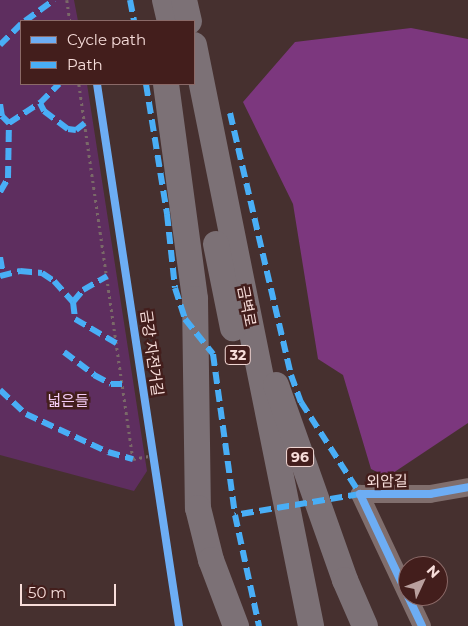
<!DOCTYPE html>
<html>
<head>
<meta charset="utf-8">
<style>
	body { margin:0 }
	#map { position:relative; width:468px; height:626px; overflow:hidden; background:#46302f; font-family:Montserrat,"Noto Sans KR",sans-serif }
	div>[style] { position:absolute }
	.green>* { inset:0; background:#5e2e5f }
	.forest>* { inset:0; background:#7c377e }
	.path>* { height:2.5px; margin-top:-1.25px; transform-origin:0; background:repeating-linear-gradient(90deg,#7a6968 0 2.5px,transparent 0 6.5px) }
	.minor>* { height:18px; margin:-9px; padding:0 9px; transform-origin:9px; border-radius:9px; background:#806e6d }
	.highway>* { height:26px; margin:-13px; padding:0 13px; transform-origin:13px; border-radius:13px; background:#7c7176 }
	.quiet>* { height:6px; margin-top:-3px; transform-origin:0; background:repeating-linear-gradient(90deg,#49aef6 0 12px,transparent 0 18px) }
	.cycleway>* { height:8px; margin:-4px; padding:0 4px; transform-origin:4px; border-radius:4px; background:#6dadf4 }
	span { translate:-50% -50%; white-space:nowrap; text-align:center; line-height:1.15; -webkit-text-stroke:5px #431e1c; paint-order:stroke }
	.shield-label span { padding:1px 4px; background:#431e1c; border:1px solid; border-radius:4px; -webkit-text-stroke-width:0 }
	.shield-label { font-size:14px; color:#f7ddda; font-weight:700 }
	.street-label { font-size:15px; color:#f7ddda }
	.park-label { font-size:15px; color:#f6cdf7 }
	.legend { position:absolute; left:20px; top:20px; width:175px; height:65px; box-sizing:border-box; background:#431e1c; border:1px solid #8b6a68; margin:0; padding:6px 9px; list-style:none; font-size:15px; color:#f7ddda }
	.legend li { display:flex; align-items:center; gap:10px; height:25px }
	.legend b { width:25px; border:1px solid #8b6a68 }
	.north { position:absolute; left:398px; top:556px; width:50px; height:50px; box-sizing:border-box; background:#431e1c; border:1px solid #8b6a68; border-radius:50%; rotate:47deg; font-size:14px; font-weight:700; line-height:20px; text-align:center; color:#f7ddda }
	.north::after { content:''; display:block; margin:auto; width:18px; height:22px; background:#b9a09e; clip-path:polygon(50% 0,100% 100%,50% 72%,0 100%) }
	.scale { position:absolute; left:20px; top:584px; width:96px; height:22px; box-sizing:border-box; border:2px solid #f7ddda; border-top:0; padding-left:6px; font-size:15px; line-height:18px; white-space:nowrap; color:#f7ddda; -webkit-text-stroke:4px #431e1c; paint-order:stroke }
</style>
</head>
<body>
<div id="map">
	<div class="green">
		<i style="clip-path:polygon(0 0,74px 0,78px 21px,21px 21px,21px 84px,87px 84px,147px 471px,134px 491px,0 455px)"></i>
	</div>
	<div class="forest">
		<i style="clip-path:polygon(411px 28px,468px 39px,468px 423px,387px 477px,371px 469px,343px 375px,318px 359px,293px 204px,243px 102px,295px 42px)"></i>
	</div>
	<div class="path">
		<i style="left:67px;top:0;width:21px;rotate:82deg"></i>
		<i style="left:79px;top:84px;width:379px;rotate:81.8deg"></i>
		<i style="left:133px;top:459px;width:20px;rotate:-11deg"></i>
	</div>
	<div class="minor">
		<i style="left:422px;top:626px;width:146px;rotate:-115.2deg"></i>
		<i style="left:360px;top:494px;width:70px"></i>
		<i style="left:430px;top:494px;width:39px;rotate:-10deg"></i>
	</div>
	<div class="highway">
		<i style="left:165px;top:0;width:22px;rotate:77deg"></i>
		<i style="left:184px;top:0;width:22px;rotate:77deg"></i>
		<i style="left:194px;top:45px;width:593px;rotate:78.61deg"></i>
		<i style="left:166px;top:84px;width:217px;rotate:82.3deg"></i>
		<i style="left:195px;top:299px;width:209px;rotate:89.2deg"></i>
		<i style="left:198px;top:508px;width:54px;rotate:76deg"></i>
		<i style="left:211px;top:560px;width:71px;rotate:69.3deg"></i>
		<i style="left:216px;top:244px;width:86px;rotate:78.6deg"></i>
		<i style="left:276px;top:385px;width:207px;rotate:70.5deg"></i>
		<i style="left:345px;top:580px;width:50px;rotate:66.5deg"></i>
	</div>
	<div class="quiet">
		<i style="left:130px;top:0;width:21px;rotate:79deg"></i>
		<i style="left:25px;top:21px;width:36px;rotate:-36deg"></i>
		<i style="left:0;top:45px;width:30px;rotate:-45deg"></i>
		<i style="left:146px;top:84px;width:132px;rotate:80.8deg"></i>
		<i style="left:167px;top:214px;width:74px;rotate:83.8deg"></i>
		<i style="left:175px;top:288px;width:33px;rotate:72deg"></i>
		<i style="left:185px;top:319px;width:45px;rotate:51.3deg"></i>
		<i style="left:213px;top:354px;width:162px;rotate:82.2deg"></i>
		<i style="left:235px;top:515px;width:114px;rotate:77.8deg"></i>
		<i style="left:40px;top:103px;width:9px;rotate:63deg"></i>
		<i style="left:44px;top:111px;width:30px;rotate:37deg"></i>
		<i style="left:68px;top:129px;width:8px;rotate:7deg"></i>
		<i style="left:76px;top:130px;width:11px;rotate:-38deg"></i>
		<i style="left:0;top:104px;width:12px;rotate:81deg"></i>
		<i style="left:2px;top:116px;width:10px;rotate:45deg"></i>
		<i style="left:230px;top:113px;width:269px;rotate:76.9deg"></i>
		<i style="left:291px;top:375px;width:29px;rotate:70deg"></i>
		<i style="left:301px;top:402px;width:109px;rotate:57.3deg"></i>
		<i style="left:360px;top:494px;width:127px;rotate:170.5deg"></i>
		<i style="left:0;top:192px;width:16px;rotate:-60deg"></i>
		<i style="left:8px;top:178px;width:55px;rotate:-89deg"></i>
		<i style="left:9px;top:123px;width:37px;rotate:-33deg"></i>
		<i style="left:40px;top:103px;width:27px;rotate:-45deg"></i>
		<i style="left:0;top:257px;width:17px;rotate:80deg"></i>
		<i style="left:0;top:276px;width:21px;rotate:-14deg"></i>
		<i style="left:20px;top:271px;width:22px;rotate:5deg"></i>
		<i style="left:42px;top:273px;width:14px;rotate:34deg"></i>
		<i style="left:54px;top:281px;width:28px;rotate:48deg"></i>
		<i style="left:73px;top:302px;width:16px;rotate:-50deg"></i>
		<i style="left:83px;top:290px;width:28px;rotate:-30deg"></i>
		<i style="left:73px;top:302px;width:17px;rotate:83deg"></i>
		<i style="left:75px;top:319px;width:48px;rotate:30.3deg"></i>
		<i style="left:64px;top:352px;width:38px;rotate:37deg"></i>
		<i style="left:94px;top:375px;width:19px;rotate:28deg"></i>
		<i style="left:111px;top:384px;width:11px"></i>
		<i style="left:0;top:390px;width:35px;rotate:43deg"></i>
		<i style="left:26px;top:414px;width:90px;rotate:24.9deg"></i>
		<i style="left:108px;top:452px;width:26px;rotate:16deg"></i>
	</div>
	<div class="cycleway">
		<i style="left:97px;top:84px;width:548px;rotate:81.4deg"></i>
		<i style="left:422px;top:626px;width:146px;rotate:-115.2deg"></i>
		<i style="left:360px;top:494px;width:70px"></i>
		<i style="left:430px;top:494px;width:39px;rotate:-10deg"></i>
	</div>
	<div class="shield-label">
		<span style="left:238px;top:355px">32</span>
		<span style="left:300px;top:457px">96</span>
	</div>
	<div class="street-label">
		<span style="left:247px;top:306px;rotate:79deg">금벽로</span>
		<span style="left:152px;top:353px;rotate:82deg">금강 자전거길</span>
		<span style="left:387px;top:481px;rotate:-1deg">외암길</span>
	</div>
	<div class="park-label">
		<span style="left:68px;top:401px">넓은들</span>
	</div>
	<ul class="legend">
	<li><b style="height:6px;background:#6dadf4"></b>Cycle path</li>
	<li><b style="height:6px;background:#49aef6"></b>Path</li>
	</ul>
	<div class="north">N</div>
	<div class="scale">50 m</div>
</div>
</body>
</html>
